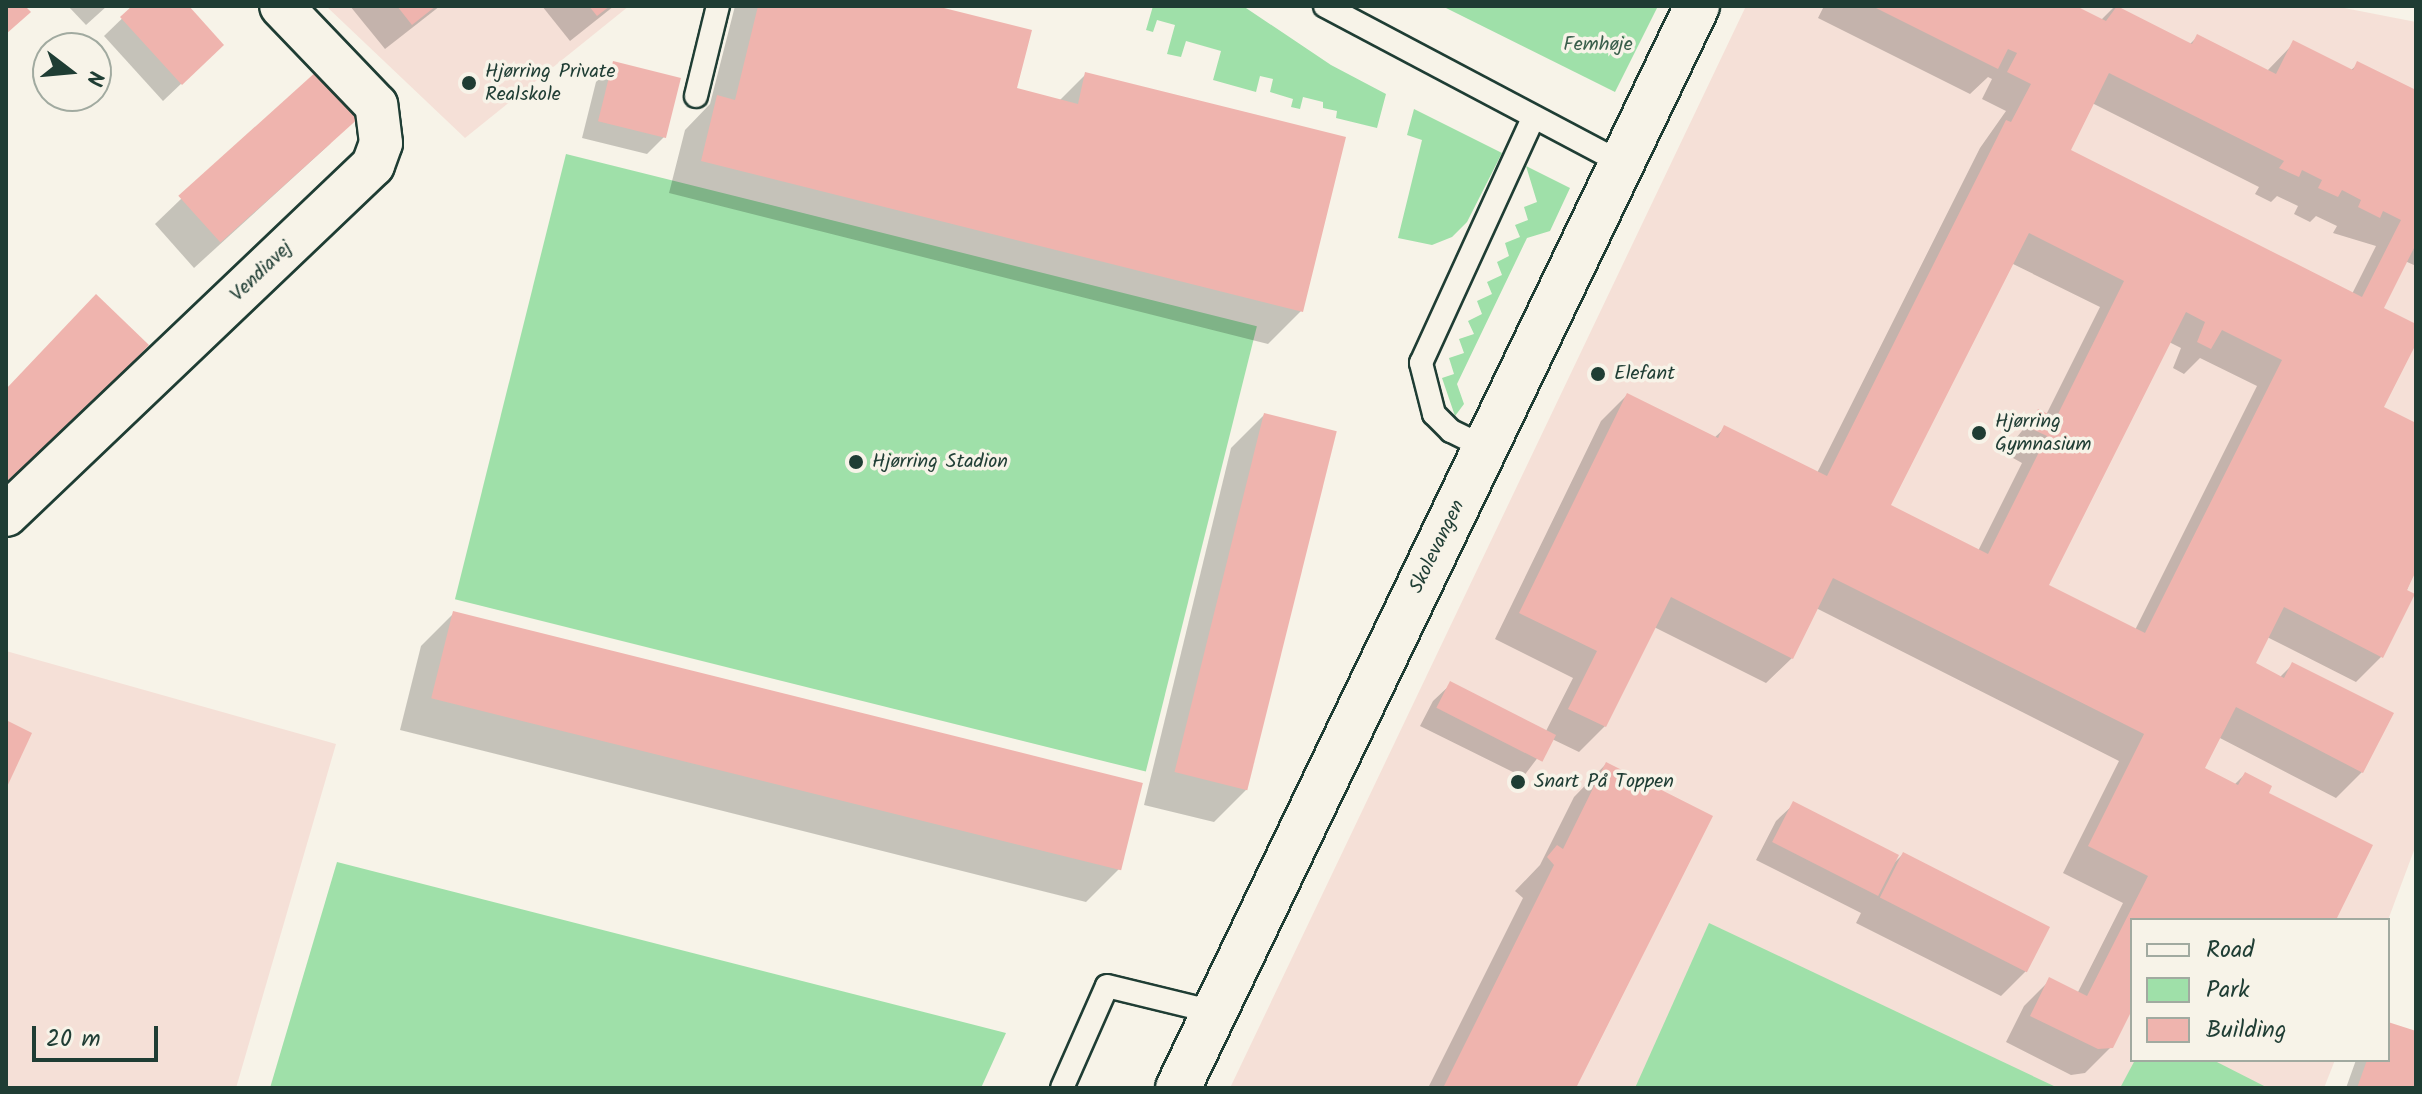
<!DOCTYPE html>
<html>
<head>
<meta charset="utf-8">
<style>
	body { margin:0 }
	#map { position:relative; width:2422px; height:1094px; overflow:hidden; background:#f7f3e8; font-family:Kalam,sans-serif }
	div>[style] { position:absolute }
	.built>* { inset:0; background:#f5e0d7 }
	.green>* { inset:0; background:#9fe0a9; transform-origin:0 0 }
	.shadow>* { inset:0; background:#0003 }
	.building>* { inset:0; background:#efb4ae; transform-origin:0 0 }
	.roads { filter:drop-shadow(2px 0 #1f3d34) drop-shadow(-2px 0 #1f3d34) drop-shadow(0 2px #1f3d34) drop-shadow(0 -2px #1f3d34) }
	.lane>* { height:22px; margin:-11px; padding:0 11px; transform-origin:11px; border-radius:11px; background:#f7f3e8 }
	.street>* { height:42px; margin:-21px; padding:0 21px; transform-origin:21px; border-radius:21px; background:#f7f3e8 }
	.secondary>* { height:44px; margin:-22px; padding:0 22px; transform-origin:22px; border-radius:22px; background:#f7f3e8 }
	.dots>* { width:22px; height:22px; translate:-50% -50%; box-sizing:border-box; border:4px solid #f7f3e8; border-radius:50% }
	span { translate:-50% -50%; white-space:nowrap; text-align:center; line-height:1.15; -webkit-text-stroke:7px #f7f3e8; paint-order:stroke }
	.park-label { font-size:20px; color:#395e4b }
	.poi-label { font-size:20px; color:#1f3d34 }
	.left { translate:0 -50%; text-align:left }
	.street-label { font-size:20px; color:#1f3d34 }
	.frame { position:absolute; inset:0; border:8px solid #1f3d34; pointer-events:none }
	.legend { position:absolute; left:2130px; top:918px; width:260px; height:144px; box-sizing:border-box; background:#f7f3e8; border:2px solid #a1aaa0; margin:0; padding:10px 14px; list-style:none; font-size:24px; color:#1f3d34 }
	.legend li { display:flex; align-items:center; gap:16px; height:40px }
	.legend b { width:40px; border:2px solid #a1aaa0 }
	.north { position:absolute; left:32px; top:32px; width:80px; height:80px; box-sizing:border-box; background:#f7f3e8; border:2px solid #a1aaa0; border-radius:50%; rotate:106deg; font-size:22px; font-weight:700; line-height:32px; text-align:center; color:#1f3d34 }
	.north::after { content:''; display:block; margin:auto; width:28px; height:36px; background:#1f3d34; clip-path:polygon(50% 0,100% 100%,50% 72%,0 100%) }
	.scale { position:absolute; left:32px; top:1026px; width:126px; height:36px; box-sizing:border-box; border:4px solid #1f3d34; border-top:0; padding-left:10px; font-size:24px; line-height:28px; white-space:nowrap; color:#1f3d34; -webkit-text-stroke:6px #f7f3e8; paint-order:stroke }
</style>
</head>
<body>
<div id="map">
	<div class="built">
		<i style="clip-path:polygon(326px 6px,629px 6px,465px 138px)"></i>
		<i style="clip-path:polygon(1746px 6px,2334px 6px,2416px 22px,2416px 845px,2388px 920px,2132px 920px,2132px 1060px,2335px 1060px,2324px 1088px,1230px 1088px)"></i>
		<i style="clip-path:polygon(6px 651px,336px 744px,236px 1088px,6px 1088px)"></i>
	</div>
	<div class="green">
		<i style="clip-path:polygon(1153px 6px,1243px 6px,1331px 65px,1386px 94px,1377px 128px,1336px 118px,1337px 111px,1323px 108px,1323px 102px,1303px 97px,1300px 109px,1291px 107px,1293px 99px,1270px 92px,1273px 79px,1260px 76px,1256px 92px,1213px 80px,1221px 51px,1186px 41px,1181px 57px,1167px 54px,1175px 25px,1157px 20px,1153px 32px,1146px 30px)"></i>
		<i style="clip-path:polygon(1442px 6px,1658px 6px,1615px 92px)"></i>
		<i style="clip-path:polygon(1414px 109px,1502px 153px,1467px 222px,1452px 237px,1432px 245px,1398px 238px,1422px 140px,1407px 135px)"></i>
		<i style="left:566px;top:154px;width:712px;height:459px;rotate:14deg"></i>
		<i style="clip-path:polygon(1526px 166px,1570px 188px,1550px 231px,1527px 238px,1457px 384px,1464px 404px,1455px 416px,1442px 378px,1454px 374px,1449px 358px,1464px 353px,1459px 339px,1474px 334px,1468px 321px,1482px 314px,1477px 301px,1492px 294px,1487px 282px,1502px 275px,1497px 262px,1509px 256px,1505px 243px,1520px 237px,1515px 225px,1528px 220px,1524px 207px,1537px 202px)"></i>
		<i style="clip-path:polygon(337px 862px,1006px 1033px,981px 1088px,270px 1088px)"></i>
		<i style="clip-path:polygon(1709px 923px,2056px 1087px,2055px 1088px,1635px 1088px)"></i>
		<i style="clip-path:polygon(2135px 1060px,2213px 1060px,2268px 1088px,2120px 1088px)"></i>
	</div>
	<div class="shadow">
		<i style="clip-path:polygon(68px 6px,107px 6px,86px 25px)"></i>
		<i style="clip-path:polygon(135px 6px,187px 6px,204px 62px,163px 101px,104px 36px)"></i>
		<i style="clip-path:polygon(350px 6px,440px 6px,385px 49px)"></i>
		<i style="clip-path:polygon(542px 6px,614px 6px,570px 41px)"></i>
		<i style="clip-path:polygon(735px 6px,927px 6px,1015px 90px,1059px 101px,1086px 74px,1301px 311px,1268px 344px,669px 193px,685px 130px,710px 104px)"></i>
		<i style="clip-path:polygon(evenodd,1824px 6px,2072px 6px,2101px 20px,2114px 7px,2189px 45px,2198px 36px,2267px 71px,2294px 43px,2350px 71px,2358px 64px,2416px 93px,2416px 266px,2405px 261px,2382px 309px,2416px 326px,2416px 339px,2382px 408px,2416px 425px,2416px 566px,2382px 656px,2356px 682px,2267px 637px,2254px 664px,2280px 677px,2293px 664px,2362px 772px,2336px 798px,2218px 737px,2202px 769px,2234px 785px,2245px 774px,2266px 794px,2334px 920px,2132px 920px,2132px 1006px,2111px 1047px,2085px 1073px,2071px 1075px,2006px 1042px,2024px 1006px,2050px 980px,2077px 994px,2123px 903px,2063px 873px,2119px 761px,1816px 608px,1792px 658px,1766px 683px,1654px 627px,1605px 726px,1579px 752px,1552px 739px,1523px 777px,1420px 726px,1433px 701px,1451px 684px,1546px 731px,1573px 678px,1495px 639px,1601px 421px,1627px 395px,1714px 438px,1725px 428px,1817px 473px,1980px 148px,2006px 111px,1982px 99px,1992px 79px,1988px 77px,1970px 94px,1818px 18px,1824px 6px,2092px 103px,2259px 187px,2255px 194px,2271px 202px,2277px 196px,2298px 206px,2294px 214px,2310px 222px,2316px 216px,2337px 226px,2333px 233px,2376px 246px,2352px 294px,2068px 151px,2092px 103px,1824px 6px,2011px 263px,2100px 307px,2046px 415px,2038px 411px,2004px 453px,2022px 463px,1978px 551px,1889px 506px,2011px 263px,1824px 6px,2169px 342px,2181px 348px,2173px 368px,2184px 374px,2200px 358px,2257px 386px,2135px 630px,2047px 586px,2169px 342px)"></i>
		<i style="clip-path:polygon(614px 64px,665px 136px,647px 154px,582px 138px,596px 82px)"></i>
		<i style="clip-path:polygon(331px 143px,194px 268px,155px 224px,181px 199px)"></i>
		<i style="clip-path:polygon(1264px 415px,1247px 789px,1214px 822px,1144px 805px,1231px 448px)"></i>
		<i style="clip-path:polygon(454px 613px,1119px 869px,1086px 902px,400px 730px,421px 646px)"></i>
		<i style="clip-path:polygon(1606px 764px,1574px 1088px,1428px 1088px,1523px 898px,1515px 891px,1540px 865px,1574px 797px)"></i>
		<i style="clip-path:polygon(1794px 804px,1892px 865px,1903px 854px,2027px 970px,2001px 996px,1856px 923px,1861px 913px,1756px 860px,1776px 821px)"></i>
		<i style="clip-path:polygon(2388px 1024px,2416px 1034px,2416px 1088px,2346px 1088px,2356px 1060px,2388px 1060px)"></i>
	</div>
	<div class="building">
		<i style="clip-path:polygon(6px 6px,25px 6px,31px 12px,6px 34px)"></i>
		<i style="clip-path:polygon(132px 6px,189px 6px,224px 45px,182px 85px,120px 17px)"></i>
		<i style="clip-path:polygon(397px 6px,436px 6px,412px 25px)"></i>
		<i style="clip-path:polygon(589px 6px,610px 6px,597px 16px)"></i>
		<i style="clip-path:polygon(758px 6px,936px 6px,1032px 30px,1017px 88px,1078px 104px,1085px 72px,1346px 137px,1303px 312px,701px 161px,717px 95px,735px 100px)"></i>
		<i style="clip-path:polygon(evenodd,1872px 6px,2076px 6px,2106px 21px,2117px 6px,2192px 44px,2197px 34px,2276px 74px,2293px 40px,2353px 70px,2357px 61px,2416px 90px,2416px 244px,2384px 308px,2416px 324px,2416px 344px,2384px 407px,2416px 423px,2416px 571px,2407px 590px,2415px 594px,2383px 658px,2284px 607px,2256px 663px,2284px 678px,2292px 662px,2394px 713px,2363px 773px,2236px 707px,2205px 768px,2238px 785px,2245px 772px,2272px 786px,2269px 793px,2373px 845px,2336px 920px,2132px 920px,2132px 1010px,2113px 1048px,2098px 1049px,2030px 1016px,2049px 977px,2087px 996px,2148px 876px,2088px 846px,2144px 734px,1833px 578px,1793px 659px,1671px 597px,1606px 727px,1568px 709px,1597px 651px,1519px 613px,1627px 393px,1718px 438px,1724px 425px,1827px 476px,2006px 120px,2011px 122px,2031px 84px,2007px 72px,2017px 53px,2008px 49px,1998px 69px,1872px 6px,2109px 73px,2284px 161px,2279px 168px,2299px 177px,2302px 170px,2322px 180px,2318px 188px,2338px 197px,2342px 190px,2361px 200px,2358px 207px,2380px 218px,2383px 211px,2401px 220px,2362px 297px,2071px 150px,2109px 73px,1872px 6px,2029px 233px,2124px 281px,2056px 418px,2038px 409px,2028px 427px,2047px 436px,1988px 554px,1891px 505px,2029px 233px,1872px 6px,2186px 312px,2205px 322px,2197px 342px,2211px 349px,2222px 330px,2282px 360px,2145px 633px,2049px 585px,2186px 312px)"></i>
		<i style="left:613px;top:61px;width:70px;height:62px;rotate:14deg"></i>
		<i style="left:318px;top:70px;width:63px;height:188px;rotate:48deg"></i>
		<i style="clip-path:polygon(96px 294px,149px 345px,6px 496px,6px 389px)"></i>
		<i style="left:1264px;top:413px;width:75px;height:370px;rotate:14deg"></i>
		<i style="left:453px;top:611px;width:711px;height:90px;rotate:14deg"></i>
		<i style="left:1450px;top:681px;width:119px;height:30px;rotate:27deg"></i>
		<i style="clip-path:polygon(6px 720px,32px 733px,6px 789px)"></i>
		<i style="clip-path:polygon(1606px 762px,1713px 816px,1576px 1088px,1443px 1088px,1554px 865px,1547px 857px,1557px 845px,1563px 849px)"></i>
		<i style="left:1793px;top:801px;width:119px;height:46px;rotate:27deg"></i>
		<i style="left:1903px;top:852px;width:165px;height:51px;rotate:27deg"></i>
		<i style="clip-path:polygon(2388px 1022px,2416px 1031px,2416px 1088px,2357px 1088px,2367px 1060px,2388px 1060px)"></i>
	</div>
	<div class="roads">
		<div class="lane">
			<i style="left:1325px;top:6px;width:337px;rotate:27.9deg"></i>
			<i style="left:696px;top:96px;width:93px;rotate:-76.3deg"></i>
			<i style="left:1486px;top:448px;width:39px;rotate:-154deg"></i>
			<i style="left:1451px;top:431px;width:24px;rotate:-135deg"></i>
			<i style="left:1434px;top:414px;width:53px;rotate:-104.3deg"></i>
			<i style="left:1421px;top:363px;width:269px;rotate:-65.4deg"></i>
			<i style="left:1062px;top:1088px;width:111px;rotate:-66.2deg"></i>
			<i style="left:1107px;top:986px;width:110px;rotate:13.7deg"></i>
		</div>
		<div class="street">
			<i style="left:6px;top:515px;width:507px;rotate:-43.64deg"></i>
			<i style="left:373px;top:165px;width:23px;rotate:-70deg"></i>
			<i style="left:381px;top:143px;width:38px;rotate:-97deg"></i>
			<i style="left:376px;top:105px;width:137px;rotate:-133.8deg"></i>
		</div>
		<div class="secondary">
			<i style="left:1178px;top:1088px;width:1200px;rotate:-64.37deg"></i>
		</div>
	</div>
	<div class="dots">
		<i style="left:469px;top:83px;background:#1f3d34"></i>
		<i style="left:1598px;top:374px;background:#1f3d34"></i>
		<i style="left:1979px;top:433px;background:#1f3d34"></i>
		<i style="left:856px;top:462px;background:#1f3d34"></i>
		<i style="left:1518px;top:782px;background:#1f3d34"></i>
	</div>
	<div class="park-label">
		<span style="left:1598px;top:45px">Femhøje</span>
	</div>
	<div class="poi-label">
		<span class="left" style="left:485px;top:84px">Hjørring Private<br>Realskole</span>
		<span class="left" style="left:1614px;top:374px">Elefant</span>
		<span class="left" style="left:1995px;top:434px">Hjørring<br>Gymnasium</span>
		<span class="left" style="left:872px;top:462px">Hjørring Stadion</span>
		<span class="left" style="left:1534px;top:782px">Snart På Toppen</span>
	</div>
	<div class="street-label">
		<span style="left:262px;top:272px;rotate:-44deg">Vendiavej</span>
		<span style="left:1438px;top:547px;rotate:-64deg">Skolevangen</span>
	</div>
	<div class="frame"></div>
	<ul class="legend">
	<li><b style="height:10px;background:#f7f3e8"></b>Road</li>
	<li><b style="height:22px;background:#9fe0a9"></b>Park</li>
	<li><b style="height:22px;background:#efb4ae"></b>Building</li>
	</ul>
	<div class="north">N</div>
	<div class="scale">20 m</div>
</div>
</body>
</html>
